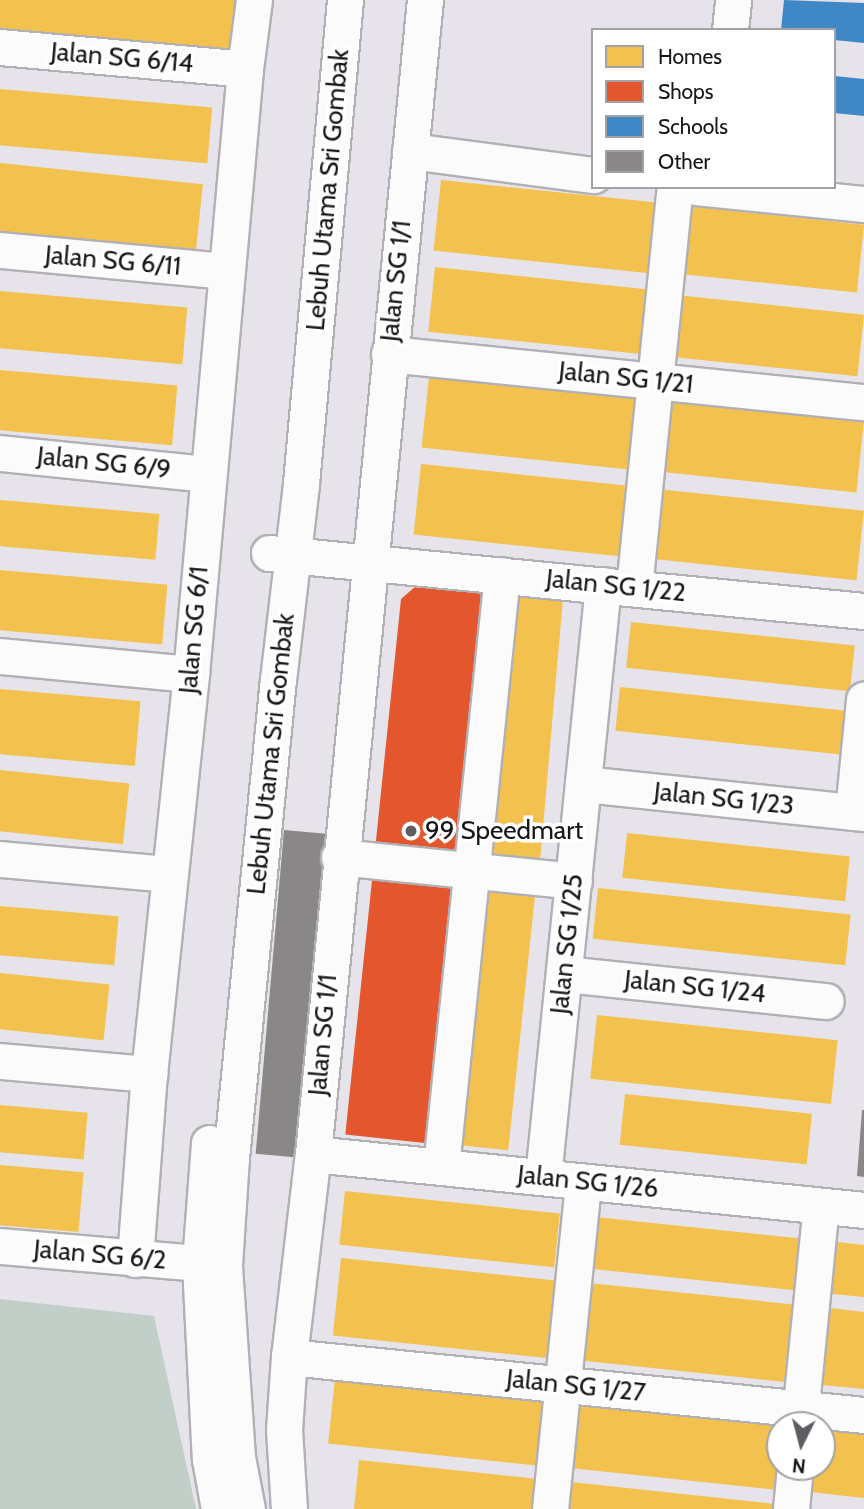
<!DOCTYPE html>
<html>
<head>
<meta charset="utf-8">
<style>
	body { margin:0 }
	#map { position:relative; width:864px; height:1509px; overflow:hidden; background:#e6e3ea; font-family:Cabin,sans-serif }
	div>[style] { position:absolute }
	.green>* { inset:0; background:#c1cfc8 }
	.homes>* { inset:0; background:#f2c14e; transform-origin:0 0 }
	.shops>* { inset:0; background:#e4572e; transform-origin:0 0 }
	.schools>* { inset:0; background:#3f88c5 }
	.building>* { inset:0; background:#8a8789; transform-origin:0 0 }
	.roads { filter:drop-shadow(2px 0 #b2afb5) drop-shadow(-2px 0 #b2afb5) drop-shadow(0 2px #b2afb5) drop-shadow(0 -2px #b2afb5) }
	.minor>* { height:35px; margin:-17.5px; padding:0 17.5px; transform-origin:17.5px; border-radius:17.5px; background:#fbfbfc }
	.dots>* { width:19px; height:19px; translate:-50% -50%; box-sizing:border-box; border:4px solid #fff; border-radius:50% }
	span { translate:-50% -50%; white-space:nowrap; text-align:center; line-height:1.15; -webkit-text-stroke:7px #fff; paint-order:stroke }
	.street-label { font-size:26px; color:#161519 }
	.poi-label { font-size:26px; color:#161519 }
	.left { translate:0 -50%; text-align:left }
	.legend { position:absolute; left:591px; top:28px; width:245px; height:161px; box-sizing:border-box; background:#fff; border:2px solid #a2a1a3; margin:0; padding:9px 12px; list-style:none; font-size:21px; color:#161519 }
	.legend li { display:flex; align-items:center; gap:14px; height:35px }
	.legend b { width:35px; border:2px solid #a2a1a3 }
	.north { position:absolute; left:766px; top:1411px; width:70px; height:70px; box-sizing:border-box; background:#fff; border:2px solid #a2a1a3; border-radius:50%; rotate:186deg; font-size:19px; font-weight:700; line-height:28px; text-align:center; color:#161519 }
	.north::after { content:''; display:block; margin:auto; width:24px; height:32px; background:#5f5d62; clip-path:polygon(50% 0,100% 100%,50% 72%,0 100%) }
</style>
</head>
<body>
<div id="map">
	<div class="green">
		<i style="clip-path:polygon(0 1299px,154px 1316px,196px 1509px,0 1509px)"></i>
	</div>
	<div class="homes">
		<i style="clip-path:polygon(0 0,238px 0,233px 54px,0 32px)"></i>
		<i style="left:0;top:89px;width:213px;height:56px;rotate:5deg"></i>
		<i style="left:0;top:163px;width:204px;height:71px;rotate:6deg"></i>
		<i style="left:441px;top:180px;width:226px;height:71px;rotate:6deg"></i>
		<i style="left:685px;top:206px;width:180px;height:68px;rotate:6deg"></i>
		<i style="left:435px;top:267px;width:219px;height:65px;rotate:6deg"></i>
		<i style="left:0;top:291px;width:188px;height:57px;rotate:5deg"></i>
		<i style="left:677px;top:295px;width:188px;height:62px;rotate:6deg"></i>
		<i style="left:0;top:370px;width:178px;height:60px;rotate:5deg"></i>
		<i style="left:429px;top:377px;width:216px;height:71px;rotate:6deg"></i>
		<i style="left:666px;top:400px;width:199px;height:72px;rotate:6deg"></i>
		<i style="left:421px;top:464px;width:216px;height:71px;rotate:6deg"></i>
		<i style="left:657px;top:489px;width:208px;height:70px;rotate:6deg"></i>
		<i style="left:0;top:500px;width:160px;height:46px;rotate:5deg"></i>
		<i style="left:0;top:570px;width:168px;height:60px;rotate:5deg"></i>
		<i style="left:510px;top:596px;width:53px;height:266px;rotate:5deg"></i>
		<i style="left:631px;top:622px;width:225px;height:46px;rotate:6deg"></i>
		<i style="left:620px;top:687px;width:230px;height:44px;rotate:6deg"></i>
		<i style="left:0;top:689px;width:141px;height:65px;rotate:5deg"></i>
		<i style="left:0;top:770px;width:130px;height:61px;rotate:6deg"></i>
		<i style="left:627px;top:833px;width:224px;height:45px;rotate:6deg"></i>
		<i style="left:481px;top:883px;width:55px;height:263px;rotate:6deg"></i>
		<i style="left:598px;top:888px;width:254px;height:51px;rotate:6deg"></i>
		<i style="left:0;top:906px;width:119px;height:49px;rotate:5deg"></i>
		<i style="left:0;top:973px;width:110px;height:56px;rotate:6deg"></i>
		<i style="left:597px;top:1015px;width:242px;height:64px;rotate:6deg"></i>
		<i style="left:625px;top:1094px;width:188px;height:51px;rotate:6deg"></i>
		<i style="left:0;top:1105px;width:88px;height:47px;rotate:5deg"></i>
		<i style="left:0;top:1165px;width:84px;height:60px;rotate:5deg"></i>
		<i style="left:345px;top:1191px;width:216px;height:54px;rotate:6deg"></i>
		<i style="left:586px;top:1216px;width:218px;height:52px;rotate:6deg"></i>
		<i style="clip-path:polygon(828px 1241px,864px 1245px,864px 1297px,822px 1293px)"></i>
		<i style="left:341px;top:1258px;width:218px;height:78px;rotate:6deg"></i>
		<i style="left:580px;top:1282px;width:217px;height:78px;rotate:6deg"></i>
		<i style="clip-path:polygon(821px 1307px,864px 1312px,864px 1389px,813px 1384px)"></i>
		<i style="left:336px;top:1369px;width:214px;height:75px;rotate:6deg"></i>
		<i style="left:573px;top:1395px;width:211px;height:73px;rotate:6deg"></i>
		<i style="clip-path:polygon(822px 1425px,864px 1426px,864px 1498px,801px 1491px,804px 1467px,822px 1467px)"></i>
		<i style="clip-path:polygon(359px 1460px,547px 1480px,543px 1509px,354px 1509px)"></i>
		<i style="clip-path:polygon(562px 1481px,775px 1504px,774px 1509px,559px 1509px)"></i>
	</div>
	<div class="shops">
		<i style="clip-path:polygon(416px 586px,489px 593px,463px 858px,375px 850px,401px 599px)"></i>
		<i style="left:373px;top:871px;width:87px;height:265px;rotate:6deg"></i>
	</div>
	<div class="schools">
		<i style="clip-path:polygon(784px 0,864px 3px,864px 43px,834px 40px,834px 30px,781px 30px)"></i>
		<i style="clip-path:polygon(834px 76px,864px 79px,864px 116px,834px 113px)"></i>
	</div>
	<div class="building">
		<i style="left:284px;top:830px;width:42px;height:325px;rotate:5deg"></i>
		<i style="clip-path:polygon(862px 1110px,864px 1110px,864px 1177px,857px 1176px)"></i>
	</div>
	<div class="roads">
		<div class="minor">
			<i style="left:730px;top:30px;width:30px;rotate:-84deg"></i>
			<i style="left:0;top:47px;width:246px;rotate:5.1deg"></i>
			<i style="left:410px;top:151px;width:185px;rotate:7.5deg"></i>
			<i style="left:696px;top:187px;width:169px;rotate:5.8deg"></i>
			<i style="left:0;top:250px;width:227px;rotate:5.3deg"></i>
			<i style="left:389px;top:354px;width:477px;rotate:5.8deg"></i>
			<i style="left:0;top:453px;width:209px;rotate:5.8deg"></i>
			<i style="left:269px;top:553px;width:598px;rotate:5.57deg"></i>
			<i style="left:634px;top:588px;width:403px;rotate:-84.2deg"></i>
			<i style="left:0;top:656px;width:192px;rotate:5.4deg"></i>
			<i style="left:583px;top:784px;width:282px;rotate:5.9deg"></i>
			<i style="left:853px;top:812px;width:113px;rotate:-84.4deg"></i>
			<i style="left:339px;top:857px;width:236px;rotate:5.8deg"></i>
			<i style="left:0;top:859px;width:170px;rotate:5.1deg"></i>
			<i style="left:564px;top:974px;width:263px;rotate:5.9deg"></i>
			<i style="left:0;top:1061px;width:150px;rotate:5deg"></i>
			<i style="left:209px;top:1143px;width:121px;rotate:94.3deg"></i>
			<i style="left:200px;top:1264px;width:195px;rotate:87.1deg"></i>
			<i style="left:210px;top:1459px;width:51px;rotate:79.8deg"></i>
			<i style="left:313px;top:1154px;width:554px;rotate:5.8deg"></i>
			<i style="left:441px;top:1167px;width:595px;rotate:-84.12deg"></i>
			<i style="left:543px;top:1177px;width:595px;rotate:-84.21deg"></i>
			<i style="left:0;top:1246px;width:224px;rotate:4.9deg"></i>
			<i style="left:135px;top:1259px;width:186px;rotate:-85.7deg"></i>
			<i style="left:149px;top:1074px;width:402px;rotate:-84deg"></i>
			<i style="left:191px;top:674px;width:607px;rotate:-84.9deg"></i>
			<i style="left:245px;top:69px;width:70px;rotate:-82.6deg"></i>
			<i style="left:289px;top:1357px;width:578px;rotate:5.76deg"></i>
			<i style="left:799px;top:1425px;width:220px;rotate:-84.3deg"></i>
			<i style="left:247px;top:1509px;width:53px;rotate:-100.9deg"></i>
			<i style="left:237px;top:1457px;width:192px;rotate:-93.9deg"></i>
			<i style="left:224px;top:1265px;width:107px;rotate:-86.3deg"></i>
			<i style="left:231px;top:1158px;width:480px;rotate:-84.4deg"></i>
			<i style="left:278px;top:680px;width:198px;rotate:-83.3deg"></i>
			<i style="left:301px;top:483px;width:485px;rotate:-84.8deg"></i>
			<i style="left:289px;top:1509px;width:79px;rotate:-93.6deg"></i>
			<i style="left:284px;top:1430px;width:73px;rotate:-86.1deg"></i>
			<i style="left:289px;top:1357px;width:204px;rotate:-83.3deg"></i>
			<i style="left:313px;top:1154px;width:1159px;rotate:-84.46deg"></i>
			<i style="left:550px;top:1509px;width:329px;rotate:-84.2deg"></i>
			<i style="left:791px;top:1509px;width:42px;rotate:-84.6deg"></i>
		</div>
	</div>
	<div class="dots">
		<i style="left:411px;top:831px;background:#5f5d62"></i>
	</div>
	<div class="street-label">
		<span style="left:122px;top:58px;rotate:5deg">Jalan SG 6/14</span>
		<span style="left:328px;top:190px;rotate:-85deg">Lebuh Utama Sri Gombak</span>
		<span style="left:113px;top:261px;rotate:5deg">Jalan SG 6/11</span>
		<span style="left:396px;top:281px;rotate:-84deg">Jalan SG 1/1</span>
		<span style="left:626px;top:378px;rotate:6deg">Jalan SG 1/21</span>
		<span style="left:104px;top:463px;rotate:6deg">Jalan SG 6/9</span>
		<span style="left:616px;top:586px;rotate:6deg">Jalan SG 1/22</span>
		<span style="left:194px;top:630px;rotate:-85deg">Jalan SG 6/1</span>
		<span style="left:271px;top:754px;rotate:-84deg">Lebuh Utama Sri Gombak</span>
		<span style="left:724px;top:799px;rotate:6deg">Jalan SG 1/23</span>
		<span style="left:567px;top:944px;rotate:-84deg">Jalan SG 1/25</span>
		<span style="left:695px;top:987px;rotate:6deg">Jalan SG 1/24</span>
		<span style="left:323px;top:1035px;rotate:-85deg">Jalan SG 1/1</span>
		<span style="left:588px;top:1182px;rotate:6deg">Jalan SG 1/26</span>
		<span style="left:100px;top:1255px;rotate:5deg">Jalan SG 6/2</span>
		<span style="left:576px;top:1386px;rotate:6deg">Jalan SG 1/27</span>
	</div>
	<div class="poi-label">
		<span class="left" style="left:425px;top:831px">99 Speedmart</span>
	</div>
	<ul class="legend">
	<li><b style="height:19px;background:#f2c14e"></b>Homes</li>
	<li><b style="height:19px;background:#e4572e"></b>Shops</li>
	<li><b style="height:19px;background:#3f88c5"></b>Schools</li>
	<li><b style="height:19px;background:#8a8789"></b>Other</li>
	</ul>
	<div class="north">N</div>
</div>
</body>
</html>
